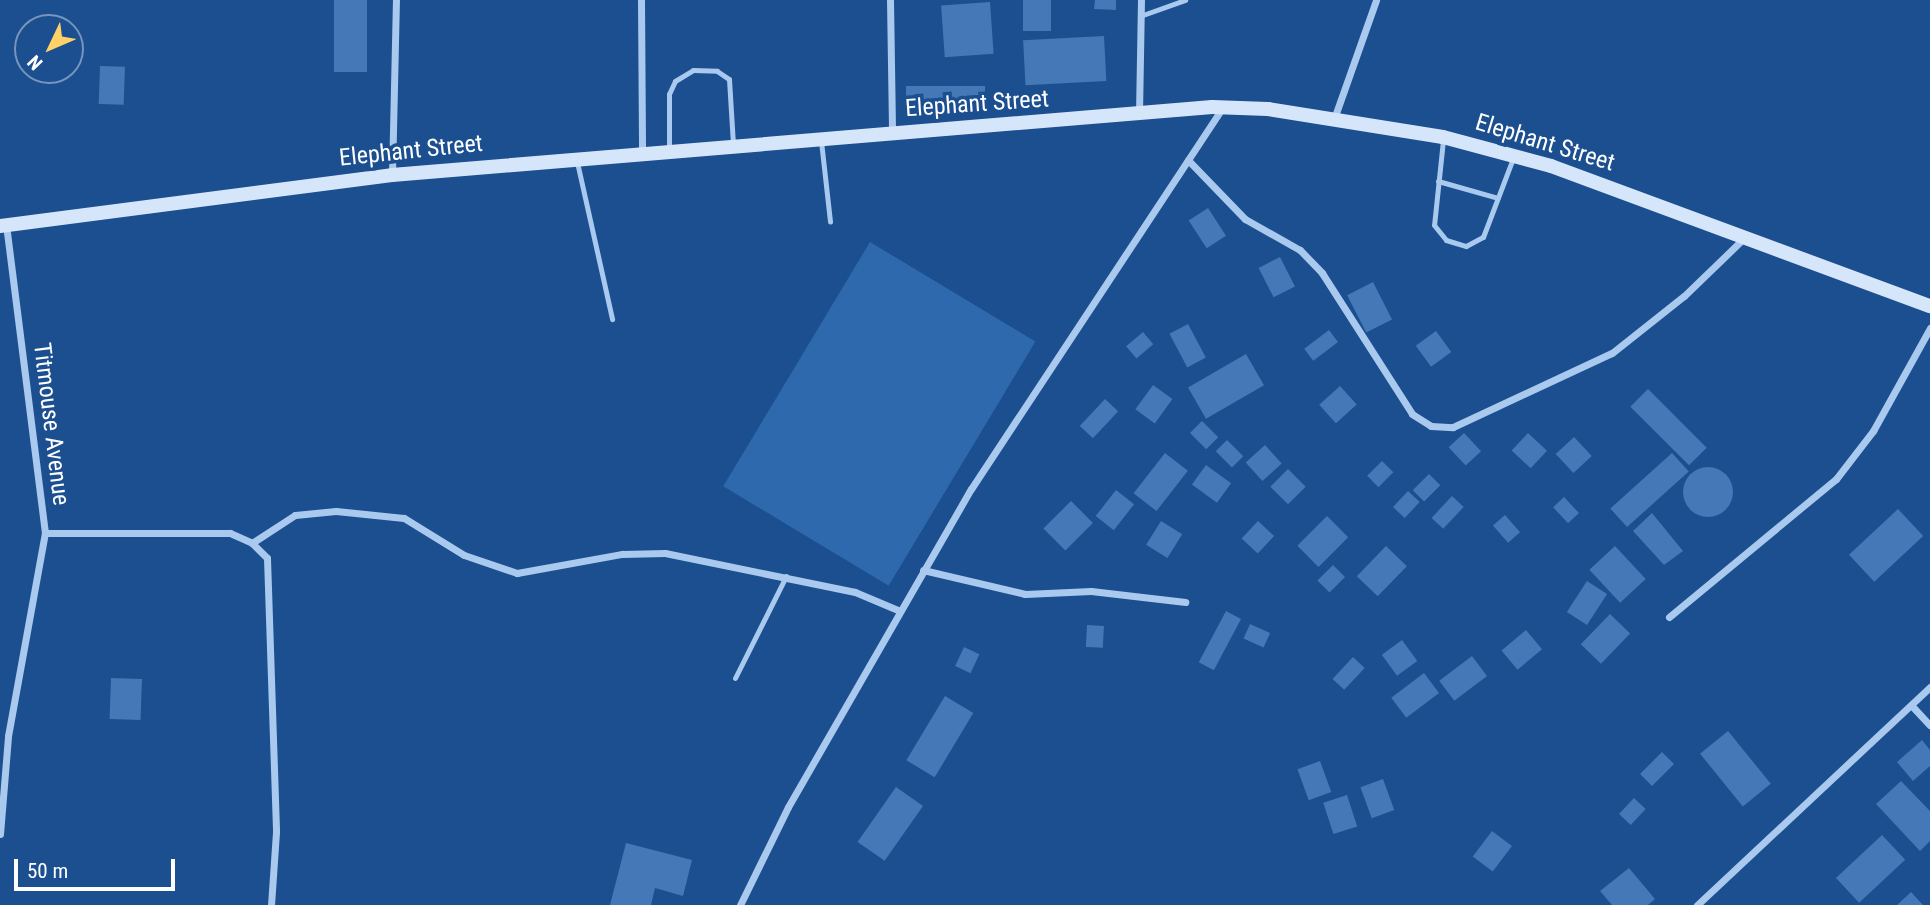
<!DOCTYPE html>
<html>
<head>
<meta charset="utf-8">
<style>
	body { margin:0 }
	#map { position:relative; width:1930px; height:905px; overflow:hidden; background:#1b4f8f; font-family:"Roboto Condensed",sans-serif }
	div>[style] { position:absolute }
	.green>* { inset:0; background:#2e69ad; transform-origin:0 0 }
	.building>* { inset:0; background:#4478b7; transform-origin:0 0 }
	.round { border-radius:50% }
	.service>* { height:5px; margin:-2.5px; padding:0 2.5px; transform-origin:2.5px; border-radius:2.5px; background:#a9c9ee }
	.minor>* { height:7px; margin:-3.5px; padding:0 3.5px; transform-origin:3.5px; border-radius:3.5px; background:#a9c9ee }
	.secondary>* { height:14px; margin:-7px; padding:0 7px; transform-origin:7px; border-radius:7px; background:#d6e6fa }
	span { translate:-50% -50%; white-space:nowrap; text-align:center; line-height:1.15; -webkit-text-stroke:7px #1b4f8f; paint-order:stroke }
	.street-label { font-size:24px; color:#fff }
	.north { position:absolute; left:14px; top:14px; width:70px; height:70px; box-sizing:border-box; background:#1b4f8f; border:2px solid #7695bc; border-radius:50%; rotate:226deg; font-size:19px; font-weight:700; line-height:28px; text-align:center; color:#fff }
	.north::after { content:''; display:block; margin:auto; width:24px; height:32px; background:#ffd166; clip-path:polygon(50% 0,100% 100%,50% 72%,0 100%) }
	.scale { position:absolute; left:14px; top:859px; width:161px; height:32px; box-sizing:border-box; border:4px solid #fff; border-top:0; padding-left:9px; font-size:21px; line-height:24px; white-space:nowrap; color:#fff; -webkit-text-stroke:5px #1b4f8f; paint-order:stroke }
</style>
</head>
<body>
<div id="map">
	<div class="green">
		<i style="left:870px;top:242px;width:193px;height:285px;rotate:31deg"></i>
	</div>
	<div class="building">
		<i style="left:334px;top:0;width:33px;height:72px"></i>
		<i style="left:1023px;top:0;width:28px;height:31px"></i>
		<i style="clip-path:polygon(1095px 0,1116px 0,1116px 10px,1094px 9px)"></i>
		<i style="left:990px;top:2px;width:52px;height:49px;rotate:86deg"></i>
		<i style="left:1104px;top:36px;width:45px;height:81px;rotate:87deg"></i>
		<i style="left:100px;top:66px;width:25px;height:38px;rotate:2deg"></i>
		<i style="left:906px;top:86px;width:79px;height:14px"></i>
		<i style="left:1208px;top:208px;width:33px;height:23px;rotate:57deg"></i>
		<i style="left:1280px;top:257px;width:33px;height:24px;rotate:63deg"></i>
		<i style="left:1373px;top:282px;width:42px;height:29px;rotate:63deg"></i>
		<i style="left:1188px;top:324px;width:38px;height:21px;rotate:62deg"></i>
		<i style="left:1329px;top:330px;width:15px;height:31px;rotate:53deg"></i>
		<i style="left:1436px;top:331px;width:26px;height:25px;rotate:54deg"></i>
		<i style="left:1143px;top:332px;width:16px;height:22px;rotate:50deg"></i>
		<i style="left:1246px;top:354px;width:36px;height:67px;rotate:60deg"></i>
		<i style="left:1153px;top:385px;width:24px;height:30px;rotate:36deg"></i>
		<i style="left:1340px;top:386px;width:25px;height:28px;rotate:48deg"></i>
		<i style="left:1648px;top:389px;width:83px;height:25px;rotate:45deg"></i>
		<i style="left:1105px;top:399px;width:18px;height:37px;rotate:43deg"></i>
		<i style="left:1202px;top:421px;width:23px;height:17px;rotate:45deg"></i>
		<i style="left:1464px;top:433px;width:25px;height:21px;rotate:47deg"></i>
		<i style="left:1528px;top:433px;width:26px;height:24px;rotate:43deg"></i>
		<i style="left:1574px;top:437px;width:26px;height:25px;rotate:47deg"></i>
		<i style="left:1227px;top:440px;width:23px;height:16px;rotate:45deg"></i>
		<i style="left:1265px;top:445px;width:25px;height:26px;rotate:48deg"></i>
		<i style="left:1165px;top:453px;width:29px;height:51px;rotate:38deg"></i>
		<i style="left:1672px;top:453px;width:25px;height:83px;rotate:48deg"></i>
		<i style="left:1382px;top:461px;width:16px;height:21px;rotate:45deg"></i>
		<i style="left:1206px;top:465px;width:31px;height:24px;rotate:36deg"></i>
		<i class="round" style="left:1683px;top:467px;width:50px;height:50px"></i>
		<i style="left:1288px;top:469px;width:25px;height:25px;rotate:45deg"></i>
		<i style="left:1429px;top:474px;width:16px;height:23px;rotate:45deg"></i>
		<i style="left:1116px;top:490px;width:23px;height:33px;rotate:38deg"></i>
		<i style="left:1408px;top:491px;width:16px;height:22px;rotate:43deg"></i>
		<i style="left:1452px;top:496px;width:16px;height:30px;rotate:43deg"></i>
		<i style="left:1564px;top:497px;width:22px;height:15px;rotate:47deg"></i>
		<i style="left:1071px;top:501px;width:31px;height:39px;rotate:45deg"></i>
		<i style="left:1898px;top:509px;width:37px;height:67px;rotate:47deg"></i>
		<i style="clip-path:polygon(1652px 513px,1683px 551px,1664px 565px,1633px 531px)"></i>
		<i style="left:1505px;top:515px;width:23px;height:16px;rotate:49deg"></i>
		<i style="left:1327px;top:516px;width:30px;height:42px;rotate:45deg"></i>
		<i style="left:1161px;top:521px;width:25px;height:28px;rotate:32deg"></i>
		<i style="left:1258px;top:521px;width:22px;height:24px;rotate:43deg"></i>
		<i style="left:1386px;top:546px;width:29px;height:42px;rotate:44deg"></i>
		<i style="left:1615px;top:546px;width:45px;height:35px;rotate:47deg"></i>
		<i style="left:1333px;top:565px;width:17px;height:22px;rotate:45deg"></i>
		<i style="left:1587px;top:581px;width:24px;height:37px;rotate:33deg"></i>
		<i style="left:1226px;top:611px;width:17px;height:58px;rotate:28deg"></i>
		<i style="left:1610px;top:614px;width:28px;height:42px;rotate:44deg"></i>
		<i style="left:1250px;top:624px;width:22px;height:16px;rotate:24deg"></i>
		<i style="left:1087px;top:625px;width:17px;height:22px;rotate:3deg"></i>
		<i style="left:1526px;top:630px;width:25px;height:32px;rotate:50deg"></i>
		<i style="left:1402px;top:640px;width:26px;height:25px;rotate:54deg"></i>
		<i style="left:964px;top:647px;width:17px;height:21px;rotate:25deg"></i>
		<i style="left:1472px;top:656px;width:25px;height:41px;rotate:53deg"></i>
		<i style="left:1353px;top:657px;width:16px;height:30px;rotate:43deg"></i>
		<i style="left:1424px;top:673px;width:25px;height:41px;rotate:53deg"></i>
		<i style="left:111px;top:678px;width:31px;height:41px;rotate:2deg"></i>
		<i style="left:945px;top:696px;width:33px;height:75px;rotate:31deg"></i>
		<i style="left:1728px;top:731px;width:68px;height:36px;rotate:51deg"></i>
		<i style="clip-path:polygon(1922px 740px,1930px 750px,1930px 766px,1913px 781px,1897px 762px)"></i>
		<i style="left:1662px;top:752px;width:17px;height:31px;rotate:45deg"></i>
		<i style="left:1320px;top:761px;width:33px;height:24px;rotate:70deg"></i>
		<i style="left:1383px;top:779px;width:33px;height:24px;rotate:70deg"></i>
		<i style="clip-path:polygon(1901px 781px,1930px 811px,1930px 841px,1920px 851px,1876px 804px)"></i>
		<i style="left:896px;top:787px;width:33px;height:67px;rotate:35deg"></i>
		<i style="left:1347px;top:795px;width:33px;height:25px;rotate:72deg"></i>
		<i style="left:1634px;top:798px;width:16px;height:22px;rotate:43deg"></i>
		<i style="left:1492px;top:831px;width:25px;height:32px;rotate:37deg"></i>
		<i style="left:1882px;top:835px;width:34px;height:63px;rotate:47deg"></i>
		<i style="clip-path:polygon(626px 843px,692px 860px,683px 896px,655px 888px,651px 905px,610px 905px)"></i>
		<i style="clip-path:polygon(1629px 868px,1655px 899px,1648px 905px,1612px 905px,1600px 891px)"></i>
		<i style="clip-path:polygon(1911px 892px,1923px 905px,1897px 905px)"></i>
	</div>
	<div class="service">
		<i style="left:1140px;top:16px;width:48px;rotate:-19.6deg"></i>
		<i style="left:1443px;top:140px;width:85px;rotate:96deg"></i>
		<i style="left:1434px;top:225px;width:19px;rotate:51deg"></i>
		<i style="left:1446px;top:240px;width:21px;rotate:17deg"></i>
		<i style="left:1466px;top:246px;width:19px;rotate:-28deg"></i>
		<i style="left:1483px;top:237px;width:85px;rotate:-69.2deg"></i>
		<i style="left:821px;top:141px;width:81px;rotate:83.6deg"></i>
		<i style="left:669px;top:150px;width:56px;rotate:-90deg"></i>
		<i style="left:669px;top:94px;width:14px;rotate:-65deg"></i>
		<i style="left:675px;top:81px;width:21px;rotate:-31deg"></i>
		<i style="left:693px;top:70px;width:24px;rotate:2deg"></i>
		<i style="left:717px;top:71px;width:14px;rotate:34deg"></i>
		<i style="left:729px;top:79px;width:66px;rotate:86.5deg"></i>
		<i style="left:577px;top:162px;width:161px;rotate:77.4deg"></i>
		<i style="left:1438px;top:181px;width:62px;rotate:15.8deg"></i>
		<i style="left:735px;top:678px;width:114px;rotate:-63.4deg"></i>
	</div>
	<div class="minor">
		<i style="left:641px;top:0;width:153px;rotate:89.6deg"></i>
		<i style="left:890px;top:0;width:133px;rotate:89.1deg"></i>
		<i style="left:1139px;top:114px;width:114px;rotate:-89deg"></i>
		<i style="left:1335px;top:116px;width:123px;rotate:-70.5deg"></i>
		<i style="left:1188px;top:160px;width:82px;rotate:46deg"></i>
		<i style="left:1245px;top:219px;width:63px;rotate:29.4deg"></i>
		<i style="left:1300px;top:250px;width:32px;rotate:46deg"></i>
		<i style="left:1322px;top:273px;width:167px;rotate:57.4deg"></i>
		<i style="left:1412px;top:414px;width:22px;rotate:32deg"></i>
		<i style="left:1431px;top:426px;width:22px;rotate:3deg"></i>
		<i style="left:1453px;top:427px;width:175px;rotate:-25deg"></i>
		<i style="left:1612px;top:353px;width:92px;rotate:-38.4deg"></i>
		<i style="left:1684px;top:296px;width:82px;rotate:-44deg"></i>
		<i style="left:392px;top:175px;width:175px;rotate:-88.7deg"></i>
		<i style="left:45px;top:533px;width:185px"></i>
		<i style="left:230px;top:533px;width:24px;rotate:24deg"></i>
		<i style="left:252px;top:543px;width:21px;rotate:45deg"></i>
		<i style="left:267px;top:558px;width:274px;rotate:88.1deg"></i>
		<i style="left:276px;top:832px;width:73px;rotate:93.9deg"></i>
		<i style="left:252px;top:543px;width:51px;rotate:-33.1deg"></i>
		<i style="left:295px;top:515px;width:41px;rotate:-5.6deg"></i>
		<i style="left:336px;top:511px;width:68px;rotate:5.9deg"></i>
		<i style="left:404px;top:518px;width:70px;rotate:31.7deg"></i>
		<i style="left:464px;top:555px;width:56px;rotate:18.8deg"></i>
		<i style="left:517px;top:573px;width:107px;rotate:-10.3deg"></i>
		<i style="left:622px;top:554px;width:43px;rotate:-1.3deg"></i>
		<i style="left:665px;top:553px;width:194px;rotate:11.6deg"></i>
		<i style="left:855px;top:592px;width:49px;rotate:22.9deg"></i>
		<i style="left:923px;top:570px;width:105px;rotate:13.2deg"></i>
		<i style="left:1025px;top:594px;width:66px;rotate:-2.6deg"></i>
		<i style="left:1091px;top:591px;width:95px;rotate:6.7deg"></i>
		<i style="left:1669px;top:617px;width:217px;rotate:-39.6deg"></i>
		<i style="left:1836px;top:479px;width:61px;rotate:-52.4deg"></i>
		<i style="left:1873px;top:431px;width:118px;rotate:-61deg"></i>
		<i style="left:1912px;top:706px;width:26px;rotate:47deg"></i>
		<i style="left:0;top:834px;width:98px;rotate:-85.3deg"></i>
		<i style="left:8px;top:736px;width:206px;rotate:-79.7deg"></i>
		<i style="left:45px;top:533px;width:310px;rotate:-97.2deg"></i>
		<i style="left:740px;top:905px;width:109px;rotate:-63.9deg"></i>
		<i style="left:788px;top:807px;width:367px;rotate:-60.1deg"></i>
		<i style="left:971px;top:489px;width:456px;rotate:-56.6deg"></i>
		<i style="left:1697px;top:905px;width:319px;rotate:-43.1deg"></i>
	</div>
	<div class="secondary">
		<i style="left:0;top:226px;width:395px;rotate:-7.4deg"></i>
		<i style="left:392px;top:175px;width:823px;rotate:-4.74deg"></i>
		<i style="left:1212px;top:107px;width:56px;rotate:2deg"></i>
		<i style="left:1268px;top:109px;width:177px;rotate:9.1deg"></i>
		<i style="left:1443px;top:137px;width:112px;rotate:15deg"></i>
		<i style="left:1551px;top:166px;width:404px;rotate:20.3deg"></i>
	</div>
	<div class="street-label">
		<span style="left:977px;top:104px;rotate:-4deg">Elephant Street</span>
		<span style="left:1545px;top:143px;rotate:17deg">Elephant Street</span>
		<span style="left:411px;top:151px;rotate:-6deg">Elephant Street</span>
		<span style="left:51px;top:424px;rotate:83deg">Titmouse Avenue</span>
	</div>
	<div class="north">N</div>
	<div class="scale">50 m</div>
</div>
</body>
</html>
